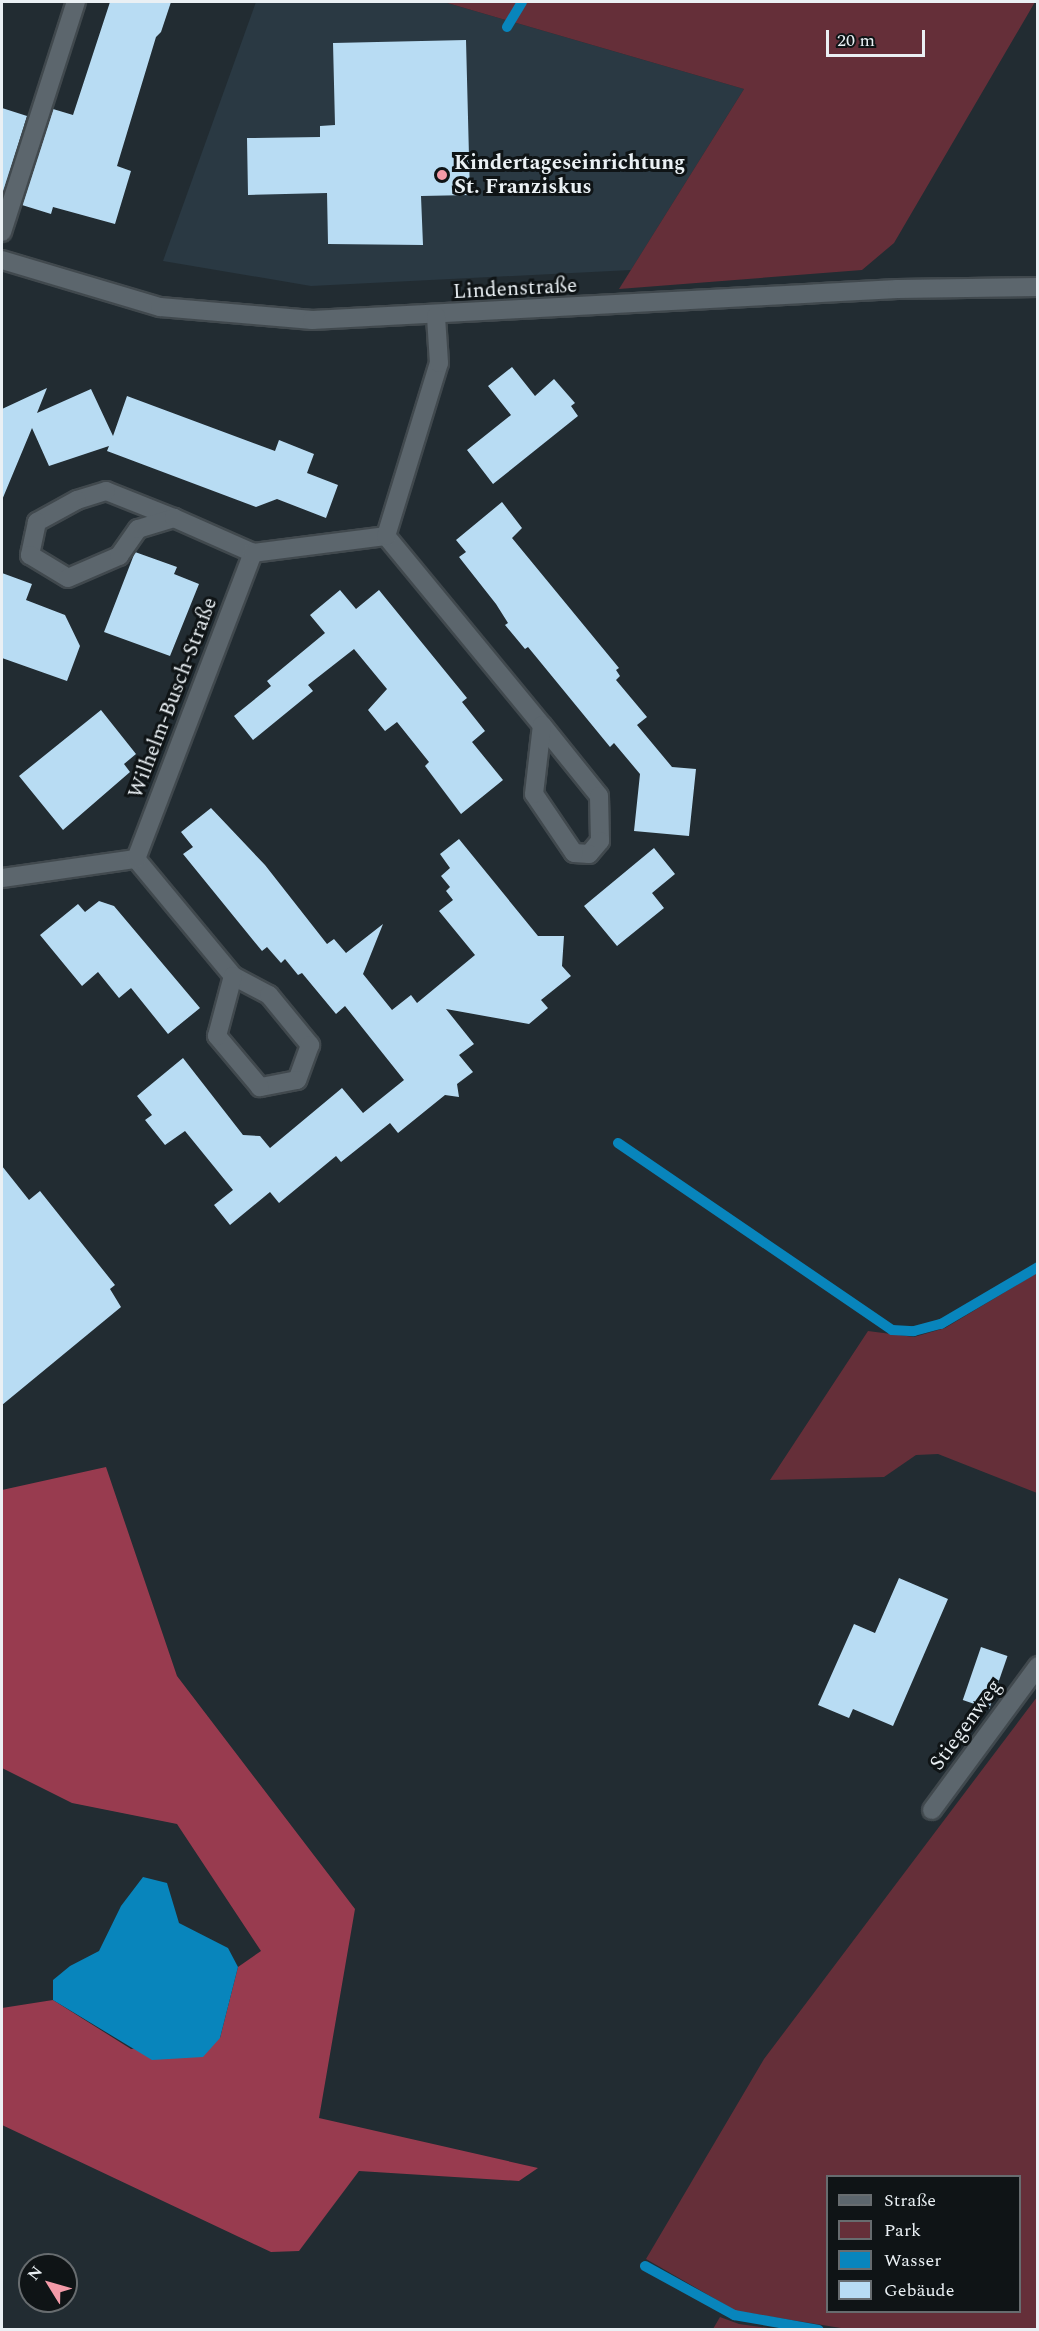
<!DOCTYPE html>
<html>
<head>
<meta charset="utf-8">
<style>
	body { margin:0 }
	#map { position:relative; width:1039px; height:2331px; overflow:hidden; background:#222c32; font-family:Spectral,serif }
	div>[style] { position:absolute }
	.built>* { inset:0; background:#2a3943 }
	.green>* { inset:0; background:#652f39 }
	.forest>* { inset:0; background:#983b4f }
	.water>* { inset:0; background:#0885bc }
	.stream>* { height:10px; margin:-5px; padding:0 5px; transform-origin:5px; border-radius:5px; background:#0885bc }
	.building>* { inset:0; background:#b8dcf3; transform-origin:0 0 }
	.roads { filter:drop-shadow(2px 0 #41494e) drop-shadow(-2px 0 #41494e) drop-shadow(0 2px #41494e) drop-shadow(0 -2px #41494e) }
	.street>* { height:18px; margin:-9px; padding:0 9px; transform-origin:9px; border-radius:9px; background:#5c666d }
	.dots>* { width:16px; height:16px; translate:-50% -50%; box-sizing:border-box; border:3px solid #0f1416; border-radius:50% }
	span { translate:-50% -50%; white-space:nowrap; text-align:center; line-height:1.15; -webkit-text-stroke:6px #0f1416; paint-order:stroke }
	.poi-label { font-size:21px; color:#eaf0f4; font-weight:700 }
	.left { translate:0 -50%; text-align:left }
	.street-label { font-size:21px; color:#eaf0f4 }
	.frame { position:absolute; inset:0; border:3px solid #eaf0f4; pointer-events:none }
	.legend { position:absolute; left:826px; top:2175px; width:195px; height:138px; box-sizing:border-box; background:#0f1416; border:2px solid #676c6f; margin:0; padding:8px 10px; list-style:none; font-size:18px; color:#eaf0f4 }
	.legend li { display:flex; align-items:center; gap:12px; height:30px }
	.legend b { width:30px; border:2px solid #676c6f }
	.north { position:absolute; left:18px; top:2253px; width:60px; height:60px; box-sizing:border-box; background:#0f1416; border:2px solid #676c6f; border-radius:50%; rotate:307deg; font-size:16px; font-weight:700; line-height:24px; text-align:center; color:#eaf0f4 }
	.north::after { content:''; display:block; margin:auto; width:21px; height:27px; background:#f39aa8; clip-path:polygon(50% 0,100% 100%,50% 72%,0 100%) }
	.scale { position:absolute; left:826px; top:30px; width:99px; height:27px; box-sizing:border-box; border:3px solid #eaf0f4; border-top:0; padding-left:8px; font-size:18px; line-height:21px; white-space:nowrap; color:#eaf0f4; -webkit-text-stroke:4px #0f1416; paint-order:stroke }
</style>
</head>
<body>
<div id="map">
	<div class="built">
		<i style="clip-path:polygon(256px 2px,444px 2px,744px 89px,631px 270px,311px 286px,163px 261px)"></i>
	</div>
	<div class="green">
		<i style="clip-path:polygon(444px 2px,1035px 2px,894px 243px,862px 270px,619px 289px,744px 89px)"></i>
		<i style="clip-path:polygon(1037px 1273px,1037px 1493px,938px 1454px,916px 1455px,884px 1477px,770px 1480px,868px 1331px,914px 1337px,945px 1328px)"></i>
		<i style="clip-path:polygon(evenodd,1037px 1697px,1037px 2329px,847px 2329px,736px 2311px,646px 2259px,764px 2059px,1037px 1697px,828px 2176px,1020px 2176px,1020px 2312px,828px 2312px,828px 2176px)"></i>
		<i style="clip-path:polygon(720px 2317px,739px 2324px,776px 2329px,713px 2329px)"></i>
	</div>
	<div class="forest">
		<i style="clip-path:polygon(106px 1467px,177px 1676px,355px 1909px,319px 2118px,538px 2168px,519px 2181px,359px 2171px,299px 2251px,271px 2252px,2px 2125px,2px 2008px,53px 2000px,131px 2049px,220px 2038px,238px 1967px,261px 1951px,177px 1824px,72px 1803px,2px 1768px,2px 1490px)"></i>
	</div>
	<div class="water">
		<i style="clip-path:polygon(143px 1877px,167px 1883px,179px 1923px,228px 1948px,238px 1967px,220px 2038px,203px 2057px,152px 2060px,53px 2000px,53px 1980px,70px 1966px,99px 1951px,121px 1906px)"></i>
	</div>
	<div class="stream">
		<i style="left:507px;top:27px;width:29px;rotate:-59deg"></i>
		<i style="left:618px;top:1143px;width:332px;rotate:34.3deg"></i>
		<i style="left:892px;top:1330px;width:22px;rotate:3deg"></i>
		<i style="left:914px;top:1331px;width:28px;rotate:-15deg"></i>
		<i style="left:941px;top:1324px;width:113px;rotate:-30.4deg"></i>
		<i style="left:645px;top:2266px;width:102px;rotate:28.8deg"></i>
		<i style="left:734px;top:2315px;width:86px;rotate:10deg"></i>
	</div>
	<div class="building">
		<i style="clip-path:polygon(110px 2px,171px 2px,161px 32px,156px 37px,117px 166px,131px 171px,115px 224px,53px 207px,51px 214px,22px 205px,53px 109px,73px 115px)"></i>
		<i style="clip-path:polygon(466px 40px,470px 195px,421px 196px,423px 245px,328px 244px,327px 193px,248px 195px,247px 138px,320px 137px,320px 126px,335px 125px,333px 43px)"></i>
		<i style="clip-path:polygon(2px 108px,27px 116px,2px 197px)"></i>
		<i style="clip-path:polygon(512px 367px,535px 396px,554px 379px,575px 403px,571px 406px,578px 416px,493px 484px,467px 450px,511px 415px,488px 386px)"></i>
		<i style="clip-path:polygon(47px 388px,37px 413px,91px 389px,113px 436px,127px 396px,275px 451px,279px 440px,314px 454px,307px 473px,338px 485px,326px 518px,277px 499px,256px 507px,107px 451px,109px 446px,49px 466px,32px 428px,2px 500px,2px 409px)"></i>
		<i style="clip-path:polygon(502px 502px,522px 528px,512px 538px,619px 668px,616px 670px,620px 676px,616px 680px,647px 717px,637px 725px,672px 767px,696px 769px,689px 836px,634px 831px,640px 774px,614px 743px,610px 747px,528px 647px,525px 649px,505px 625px,508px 623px,496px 604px,459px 557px,466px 552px,456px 540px)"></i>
		<i style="clip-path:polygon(135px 552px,177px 567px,174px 574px,199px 584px,170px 656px,104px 632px)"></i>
		<i style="clip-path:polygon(2px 573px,32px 584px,26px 600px,65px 615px,80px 646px,67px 681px,2px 658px)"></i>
		<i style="clip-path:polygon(340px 590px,356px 609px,379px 590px,467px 698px,462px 702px,485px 731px,472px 742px,503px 780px,461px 814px,425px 766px,429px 762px,397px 722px,385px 731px,368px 710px,387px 689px,354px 649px,308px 685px,313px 691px,253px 740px,234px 716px,271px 686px,267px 681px,325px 633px,310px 615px)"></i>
		<i style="clip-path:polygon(101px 710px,136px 754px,124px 764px,130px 772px,63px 830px,19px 776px)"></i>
		<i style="clip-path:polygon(211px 808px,265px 865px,327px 944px,334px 939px,346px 953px,383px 924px,363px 974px,392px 1010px,411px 995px,417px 1003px,475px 955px,439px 911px,453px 900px,446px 891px,450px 887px,441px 876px,450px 868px,440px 854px,459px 839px,538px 936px,564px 936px,562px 966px,571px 976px,541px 1000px,548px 1008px,529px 1024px,446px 1009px,474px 1044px,459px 1055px,473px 1072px,457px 1084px,459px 1097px,445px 1095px,398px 1133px,390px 1123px,341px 1162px,336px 1156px,279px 1203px,270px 1192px,230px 1225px,214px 1205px,233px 1190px,185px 1131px,165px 1145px,145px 1120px,152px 1115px,137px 1096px,183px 1058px,243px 1135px,260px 1136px,270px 1148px,342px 1088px,363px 1113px,404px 1080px,345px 1006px,336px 1014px,302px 973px,298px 975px,285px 959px,281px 963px,267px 947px,262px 951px,183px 854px,193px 847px,181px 832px)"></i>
		<i style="clip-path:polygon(654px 848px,675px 874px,652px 893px,664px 908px,617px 946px,584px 906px)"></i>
		<i style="clip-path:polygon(99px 901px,114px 906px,200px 1008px,168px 1034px,131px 988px,119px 998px,98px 972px,82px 986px,40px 935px,78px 904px,85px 912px)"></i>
		<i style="clip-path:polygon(2px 1166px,29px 1200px,40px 1191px,115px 1285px,110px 1289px,121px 1307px,2px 1405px)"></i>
		<i style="clip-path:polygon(899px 1578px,948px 1599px,893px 1726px,853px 1709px,849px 1718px,818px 1705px,854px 1624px,875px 1633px)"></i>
		<i style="left:981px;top:1647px;width:28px;height:56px;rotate:19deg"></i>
	</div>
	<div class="roads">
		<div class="street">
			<i style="left:2px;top:232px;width:242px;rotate:-72.2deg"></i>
			<i style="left:2px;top:260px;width:165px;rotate:16.6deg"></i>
			<i style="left:160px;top:307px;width:153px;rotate:4.9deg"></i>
			<i style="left:312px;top:320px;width:586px;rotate:-3.03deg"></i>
			<i style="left:897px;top:289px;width:141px;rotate:-0.8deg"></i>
			<i style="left:174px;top:518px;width:73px;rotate:-158.3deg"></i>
			<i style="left:106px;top:491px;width:30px;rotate:163deg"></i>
			<i style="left:77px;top:500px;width:46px;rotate:151.2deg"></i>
			<i style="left:37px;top:522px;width:34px;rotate:102deg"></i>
			<i style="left:30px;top:555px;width:44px;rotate:31.2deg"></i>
			<i style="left:68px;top:578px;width:56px;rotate:-23.3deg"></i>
			<i style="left:119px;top:556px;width:33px;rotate:-55deg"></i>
			<i style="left:138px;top:529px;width:38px;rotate:-17deg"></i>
			<i style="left:174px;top:518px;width:86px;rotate:23.9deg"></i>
			<i style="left:386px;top:536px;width:245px;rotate:50.5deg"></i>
			<i style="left:542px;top:725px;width:91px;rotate:51.2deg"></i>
			<i style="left:599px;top:796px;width:45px;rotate:88.7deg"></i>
			<i style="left:600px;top:841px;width:17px;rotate:130deg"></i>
			<i style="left:589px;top:854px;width:15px;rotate:-176deg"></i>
			<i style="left:574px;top:853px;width:71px;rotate:-124.1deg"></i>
			<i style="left:534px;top:794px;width:69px;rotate:-83.4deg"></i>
			<i style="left:136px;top:859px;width:152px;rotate:50.3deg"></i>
			<i style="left:233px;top:976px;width:41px;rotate:27.8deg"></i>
			<i style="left:269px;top:995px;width:65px;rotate:50.6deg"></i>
			<i style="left:310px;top:1045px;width:37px;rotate:110deg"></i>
			<i style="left:297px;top:1080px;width:38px;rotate:169deg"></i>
			<i style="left:260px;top:1087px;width:67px;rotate:-130.1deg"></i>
			<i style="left:217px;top:1036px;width:62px;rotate:-75.1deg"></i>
			<i style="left:2px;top:878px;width:135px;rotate:-8.1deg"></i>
			<i style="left:136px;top:859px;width:328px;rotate:-69.1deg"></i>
			<i style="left:253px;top:553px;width:134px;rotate:-7.3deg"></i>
			<i style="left:386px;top:536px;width:181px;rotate:-73deg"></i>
			<i style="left:439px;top:363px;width:47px;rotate:-93.7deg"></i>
			<i style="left:932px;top:1810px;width:179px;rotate:-53.6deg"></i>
		</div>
	</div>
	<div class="dots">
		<i style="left:442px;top:175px;background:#f39aa8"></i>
	</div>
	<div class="poi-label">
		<span class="left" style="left:454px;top:175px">Kindertageseinrichtung<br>St. Franziskus</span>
	</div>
	<div class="street-label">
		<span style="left:515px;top:289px;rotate:-3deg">Lindenstraße</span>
		<span style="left:173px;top:698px;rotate:-69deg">Wilhelm-Busch-Straße</span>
		<span style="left:966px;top:1725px;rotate:-54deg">Stiegenweg</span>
	</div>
	<div class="frame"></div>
	<ul class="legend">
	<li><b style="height:8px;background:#5c666d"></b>Straße</li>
	<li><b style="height:16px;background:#652f39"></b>Park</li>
	<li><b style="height:16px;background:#0885bc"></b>Wasser</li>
	<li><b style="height:16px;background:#b8dcf3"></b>Gebäude</li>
	</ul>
	<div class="north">N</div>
	<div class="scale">20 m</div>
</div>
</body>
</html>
